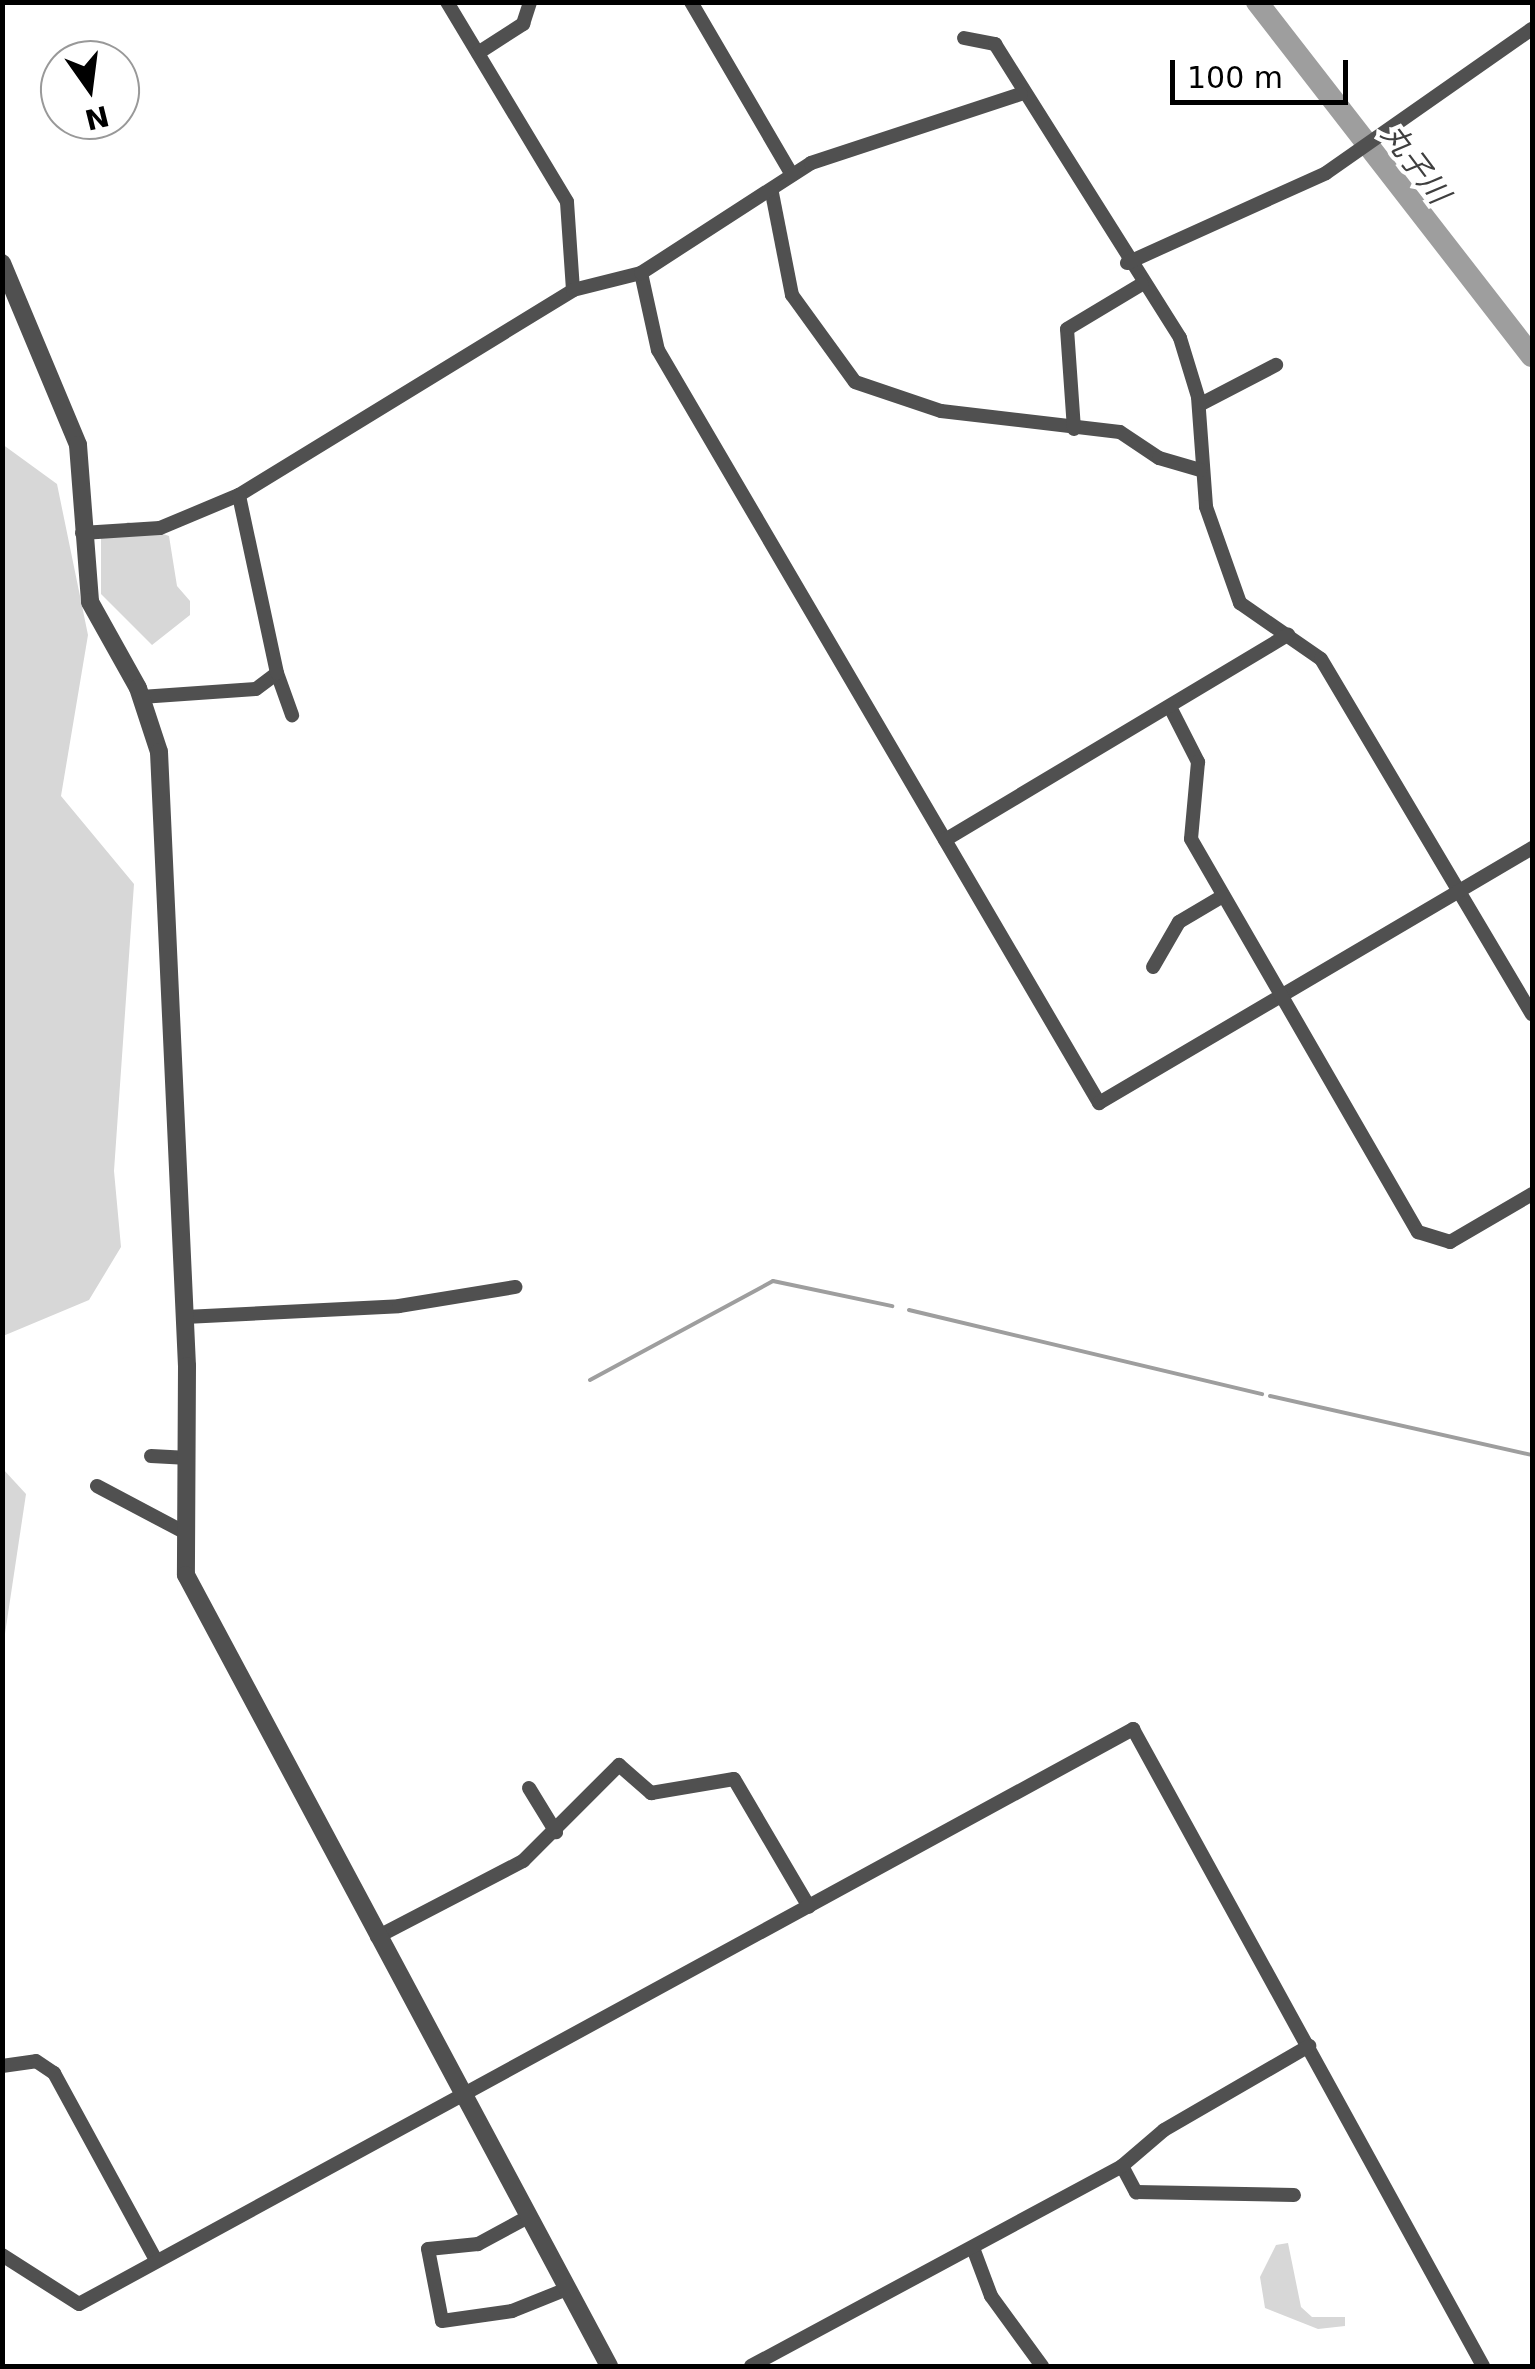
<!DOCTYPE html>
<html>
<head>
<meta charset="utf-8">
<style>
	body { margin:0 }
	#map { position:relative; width:1535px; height:2369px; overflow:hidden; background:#fff; font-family:"DejaVu Sans","Noto Sans JP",sans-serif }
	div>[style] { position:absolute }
	.green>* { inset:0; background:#d7d7d7 }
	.stream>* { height:4px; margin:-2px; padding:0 2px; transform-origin:2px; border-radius:2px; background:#9e9e9e }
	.river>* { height:22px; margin:-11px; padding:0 11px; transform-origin:11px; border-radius:11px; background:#9e9e9e }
	.minor>* { height:14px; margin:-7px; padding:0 7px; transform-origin:7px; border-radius:7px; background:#505050 }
	.tertiary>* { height:18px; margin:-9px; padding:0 9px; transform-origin:9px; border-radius:9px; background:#505050 }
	span { translate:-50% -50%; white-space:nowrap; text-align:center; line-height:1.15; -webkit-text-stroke:8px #fff; paint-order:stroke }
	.water-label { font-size:30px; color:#3f3f3f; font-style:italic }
	.frame { position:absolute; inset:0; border:5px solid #000; pointer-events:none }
	.north { position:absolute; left:40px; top:40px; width:100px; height:100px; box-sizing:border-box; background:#fff; border:2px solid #999; border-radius:50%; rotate:166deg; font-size:28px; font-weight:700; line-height:40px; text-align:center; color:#000 }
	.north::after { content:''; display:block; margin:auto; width:35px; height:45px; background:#000; clip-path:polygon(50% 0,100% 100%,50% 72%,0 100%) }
	.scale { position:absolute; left:1170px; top:60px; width:178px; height:45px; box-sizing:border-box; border:5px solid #000; border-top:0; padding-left:12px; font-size:30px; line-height:35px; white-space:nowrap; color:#000; -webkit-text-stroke:8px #fff; paint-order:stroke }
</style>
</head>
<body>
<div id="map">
	<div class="green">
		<i style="clip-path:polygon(2px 444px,57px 484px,88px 635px,61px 796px,134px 884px,114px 1171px,121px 1247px,89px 1300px,3px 1336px)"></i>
		<i style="clip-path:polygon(128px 522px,169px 536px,177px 586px,190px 601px,190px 615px,152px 645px,101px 594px,101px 538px)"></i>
		<i style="clip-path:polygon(3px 1469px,26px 1494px,3px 1647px)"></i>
		<i style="clip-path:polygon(1288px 2243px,1301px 2307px,1312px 2317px,1345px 2317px,1345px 2326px,1318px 2329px,1265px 2308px,1260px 2277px,1276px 2245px)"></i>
	</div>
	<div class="stream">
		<i style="left:909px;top:1310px;width:363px;rotate:13.4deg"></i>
		<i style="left:590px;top:1380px;width:208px;rotate:-28.4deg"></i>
		<i style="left:773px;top:1281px;width:122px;rotate:11.9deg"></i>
		<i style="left:1270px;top:1396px;width:269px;rotate:12.7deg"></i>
	</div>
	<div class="river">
		<i style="left:1257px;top:2px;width:448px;rotate:52.2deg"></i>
	</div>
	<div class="minor">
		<i style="left:447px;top:2px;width:233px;rotate:59deg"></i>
		<i style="left:567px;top:202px;width:88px;rotate:86.1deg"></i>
		<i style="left:691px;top:2px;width:200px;rotate:59.7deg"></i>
		<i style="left:964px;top:38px;width:32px;rotate:11deg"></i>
		<i style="left:995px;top:44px;width:347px;rotate:57.8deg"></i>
		<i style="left:1180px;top:338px;width:62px;rotate:73deg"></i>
		<i style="left:1198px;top:397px;width:110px;rotate:85.8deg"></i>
		<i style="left:1206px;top:507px;width:102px;rotate:70.5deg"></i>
		<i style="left:1240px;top:603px;width:98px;rotate:34.7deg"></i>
		<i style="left:1321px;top:659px;width:413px;rotate:59.3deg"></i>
		<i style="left:478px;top:53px;width:54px;rotate:-32.8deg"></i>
		<i style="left:523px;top:24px;width:23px;rotate:-72deg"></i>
		<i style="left:772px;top:193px;width:104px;rotate:78.9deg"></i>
		<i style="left:792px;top:295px;width:107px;rotate:54.1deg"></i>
		<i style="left:855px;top:382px;width:91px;rotate:18.6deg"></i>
		<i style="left:941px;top:411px;width:180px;rotate:6.7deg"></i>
		<i style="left:1120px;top:432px;width:47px;rotate:33.7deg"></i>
		<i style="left:1159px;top:458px;width:43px;rotate:16.3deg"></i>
		<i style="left:1127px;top:263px;width:218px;rotate:-24.3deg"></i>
		<i style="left:1326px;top:173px;width:251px;rotate:-35deg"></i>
		<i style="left:641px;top:273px;width:79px;rotate:77.6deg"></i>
		<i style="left:658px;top:350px;width:873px;rotate:59.64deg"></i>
		<i style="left:1099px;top:1103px;width:503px;rotate:-30.49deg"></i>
		<i style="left:1199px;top:405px;width:87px;rotate:-27.5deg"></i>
		<i style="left:1074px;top:429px;width:100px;rotate:-94deg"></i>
		<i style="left:1067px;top:329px;width:87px;rotate:-31deg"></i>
		<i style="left:82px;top:533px;width:78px;rotate:-3.7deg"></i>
		<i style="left:160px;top:528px;width:86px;rotate:-22.7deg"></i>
		<i style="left:239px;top:495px;width:392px;rotate:-31.5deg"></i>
		<i style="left:573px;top:290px;width:70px;rotate:-14deg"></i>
		<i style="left:641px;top:273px;width:202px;rotate:-32.9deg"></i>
		<i style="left:811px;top:163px;width:221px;rotate:-18.2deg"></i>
		<i style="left:277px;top:673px;width:45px;rotate:70.3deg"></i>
		<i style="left:141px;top:697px;width:115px;rotate:-4deg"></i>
		<i style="left:256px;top:689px;width:26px;rotate:-37deg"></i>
		<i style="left:277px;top:673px;width:182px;rotate:-102.1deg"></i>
		<i style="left:1170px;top:707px;width:62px;rotate:63deg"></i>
		<i style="left:1198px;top:762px;width:77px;rotate:95.2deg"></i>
		<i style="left:1191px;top:839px;width:454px;rotate:60deg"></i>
		<i style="left:1418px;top:1232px;width:34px;rotate:17deg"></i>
		<i style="left:1450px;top:1242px;width:95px;rotate:-30.3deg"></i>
		<i style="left:945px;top:840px;width:400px;rotate:-30.9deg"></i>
		<i style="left:1153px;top:967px;width:52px;rotate:-60deg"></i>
		<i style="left:1179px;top:922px;width:51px;rotate:-30.6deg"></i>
		<i style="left:185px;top:1317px;width:214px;rotate:-2.9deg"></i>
		<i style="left:399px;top:1306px;width:118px;rotate:-9.3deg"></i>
		<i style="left:151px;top:1456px;width:33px;rotate:3deg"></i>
		<i style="left:97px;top:1486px;width:96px;rotate:27.9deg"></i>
		<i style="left:529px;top:1788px;width:52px;rotate:58.5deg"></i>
		<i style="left:377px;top:1937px;width:165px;rotate:-27.5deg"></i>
		<i style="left:523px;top:1861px;width:136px;rotate:-45deg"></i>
		<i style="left:619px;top:1765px;width:43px;rotate:41.2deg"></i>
		<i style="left:651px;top:1793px;width:84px;rotate:-9.6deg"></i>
		<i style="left:734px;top:1779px;width:148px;rotate:59.6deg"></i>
		<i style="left:2px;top:2066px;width:34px;rotate:-8deg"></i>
		<i style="left:36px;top:2061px;width:22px;rotate:34deg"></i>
		<i style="left:54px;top:2073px;width:213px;rotate:61.4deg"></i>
		<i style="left:1122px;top:2166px;width:30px;rotate:62deg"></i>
		<i style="left:1136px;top:2192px;width:158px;rotate:1.1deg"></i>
		<i style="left:528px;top:2217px;width:57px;rotate:151.6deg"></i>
		<i style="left:478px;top:2244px;width:50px;rotate:174.3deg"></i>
		<i style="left:428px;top:2249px;width:73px;rotate:79deg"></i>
		<i style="left:442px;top:2321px;width:71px;rotate:-8.1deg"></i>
		<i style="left:512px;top:2311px;width:59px;rotate:-21.8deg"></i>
		<i style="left:973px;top:2248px;width:51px;rotate:69.4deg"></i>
		<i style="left:991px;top:2296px;width:87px;rotate:53.9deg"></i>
		<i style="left:2px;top:2255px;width:91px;rotate:32.5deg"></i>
		<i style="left:79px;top:2304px;width:1201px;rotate:-28.61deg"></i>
		<i style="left:1133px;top:1729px;width:727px;rotate:61.21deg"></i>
		<i style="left:751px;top:2366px;width:421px;rotate:-28.3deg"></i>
		<i style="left:1122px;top:2166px;width:55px;rotate:-40.6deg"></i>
		<i style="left:1164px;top:2130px;width:168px;rotate:-30.1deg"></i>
	</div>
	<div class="tertiary">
		<i style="left:2px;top:263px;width:197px;rotate:67.3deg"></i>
		<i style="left:78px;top:445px;width:157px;rotate:85.6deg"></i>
		<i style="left:90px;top:602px;width:98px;rotate:60.8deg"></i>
		<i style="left:138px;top:688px;width:67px;rotate:71.8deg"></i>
		<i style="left:159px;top:752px;width:615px;rotate:87.39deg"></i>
		<i style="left:187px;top:1366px;width:209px;rotate:90.3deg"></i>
		<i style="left:186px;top:1575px;width:897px;rotate:61.86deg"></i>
	</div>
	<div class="water-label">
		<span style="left:1415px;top:164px;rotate:53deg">丸子川</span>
	</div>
	<div class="frame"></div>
	<div class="north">N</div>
	<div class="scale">100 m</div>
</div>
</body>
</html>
